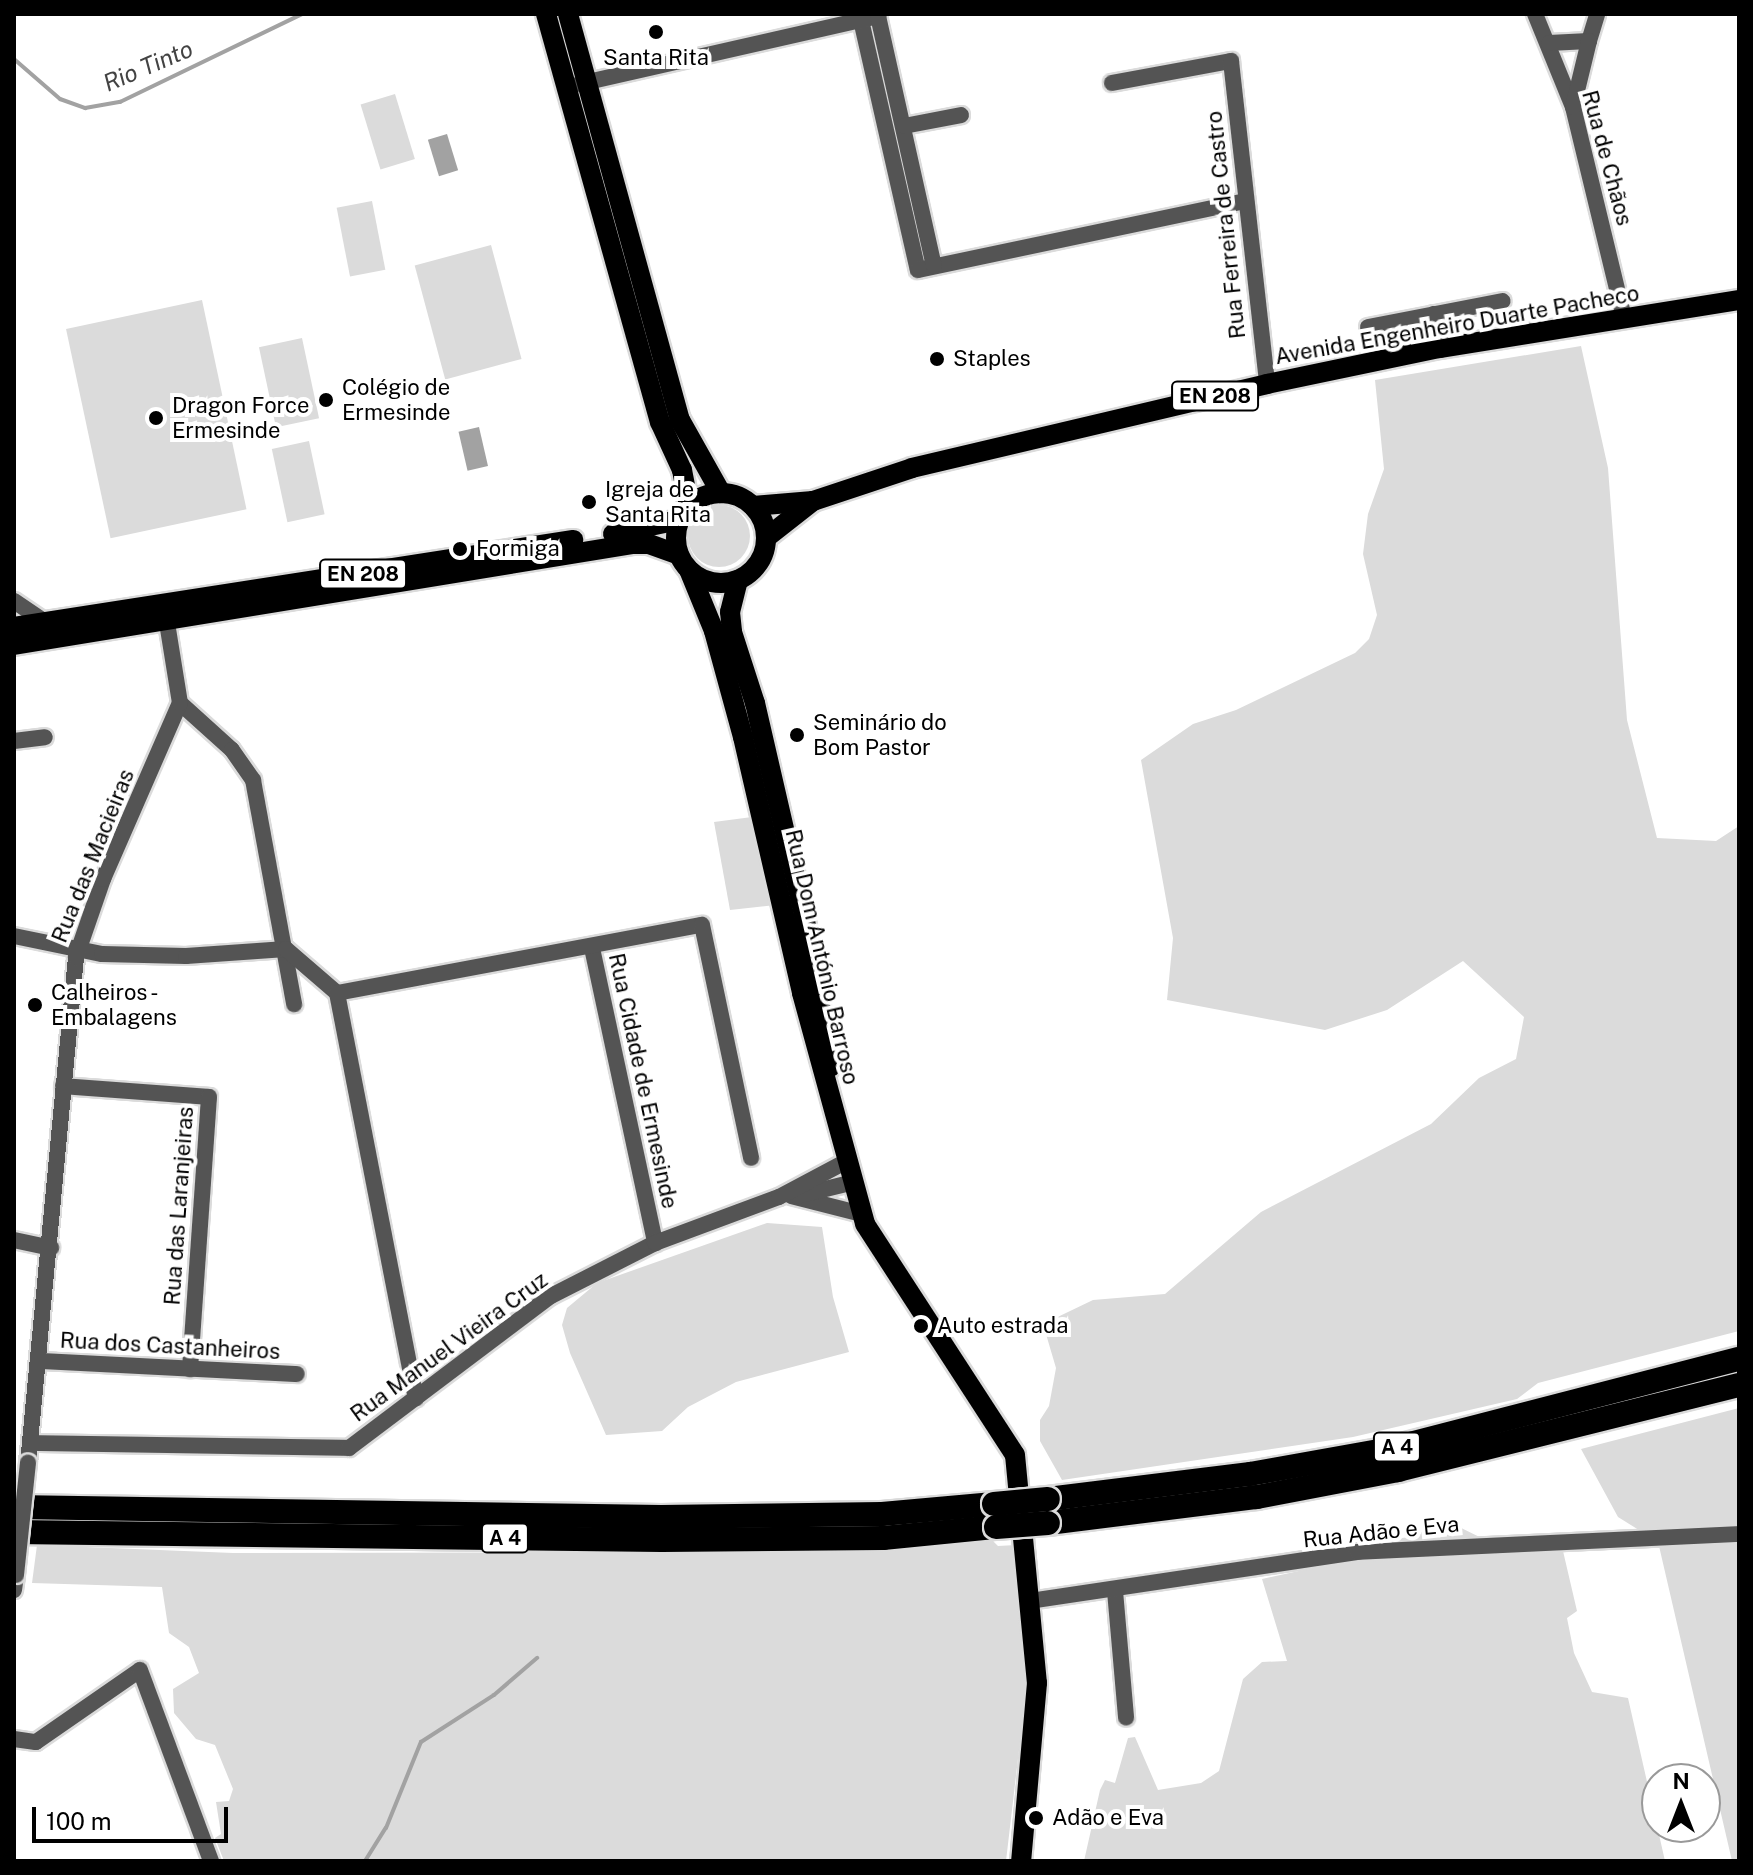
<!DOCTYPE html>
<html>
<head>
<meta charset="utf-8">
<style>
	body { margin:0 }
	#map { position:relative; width:1753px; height:1875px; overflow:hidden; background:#fff; font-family:"Public Sans",sans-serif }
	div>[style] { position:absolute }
	.green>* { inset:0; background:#dbdbdb; transform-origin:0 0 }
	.round { border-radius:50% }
	.water>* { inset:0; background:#a2a2a2; transform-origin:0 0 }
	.stream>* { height:4px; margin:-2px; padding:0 2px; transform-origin:2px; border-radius:2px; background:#a2a2a2 }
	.roads { filter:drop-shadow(2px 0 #dbdbdb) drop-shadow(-2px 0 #dbdbdb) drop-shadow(0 2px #dbdbdb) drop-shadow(0 -2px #dbdbdb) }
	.minor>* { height:16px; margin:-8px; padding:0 8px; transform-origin:8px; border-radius:8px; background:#545454 }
	.major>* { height:20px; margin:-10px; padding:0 10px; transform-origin:10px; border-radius:10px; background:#000 }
	.major>.ring { margin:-10px; padding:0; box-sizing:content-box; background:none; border:20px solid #000; border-radius:50% }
	.highway>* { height:24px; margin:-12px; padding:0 12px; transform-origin:12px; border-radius:12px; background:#000 }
	.bridges { filter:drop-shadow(2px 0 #dbdbdb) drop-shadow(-2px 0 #dbdbdb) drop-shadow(0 2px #dbdbdb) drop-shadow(0 -2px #dbdbdb) }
	.minor-bridge>* { height:16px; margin:-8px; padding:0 8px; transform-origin:8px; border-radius:8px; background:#545454 }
	.highway-bridge>* { height:24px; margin:-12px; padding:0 12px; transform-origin:12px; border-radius:12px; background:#000 }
	.dots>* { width:22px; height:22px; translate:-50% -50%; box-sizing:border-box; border:4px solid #fff; border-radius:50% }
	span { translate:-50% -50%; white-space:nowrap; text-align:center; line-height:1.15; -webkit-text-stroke:8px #fff; paint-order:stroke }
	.shield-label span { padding:2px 6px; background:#fff; border:2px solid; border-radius:6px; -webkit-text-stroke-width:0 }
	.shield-label { font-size:20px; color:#000; font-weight:700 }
	.poi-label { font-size:22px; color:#000 }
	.left { translate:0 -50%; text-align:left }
	.street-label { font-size:22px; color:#000 }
	.water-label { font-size:24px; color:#434343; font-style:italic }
	.frame { position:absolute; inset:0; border:16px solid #000; pointer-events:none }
	.north { position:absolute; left:1641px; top:1763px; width:80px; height:80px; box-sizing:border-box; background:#fff; border:2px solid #999; border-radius:50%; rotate:0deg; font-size:22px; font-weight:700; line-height:32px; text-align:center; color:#000 }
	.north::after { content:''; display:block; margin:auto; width:28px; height:36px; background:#000; clip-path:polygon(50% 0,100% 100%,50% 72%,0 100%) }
	.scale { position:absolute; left:32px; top:1807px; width:196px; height:36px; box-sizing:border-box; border:4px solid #000; border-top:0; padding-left:10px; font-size:24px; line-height:28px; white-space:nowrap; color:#000; -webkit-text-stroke:6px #fff; paint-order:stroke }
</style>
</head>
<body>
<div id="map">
	<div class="green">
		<i style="left:395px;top:94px;width:68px;height:36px;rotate:73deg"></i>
		<i style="left:372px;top:201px;width:70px;height:36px;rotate:79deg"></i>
		<i style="left:491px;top:245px;width:118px;height:79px;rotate:75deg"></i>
		<i style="left:202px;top:300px;width:214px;height:139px;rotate:78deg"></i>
		<i style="left:302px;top:338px;width:82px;height:44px;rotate:78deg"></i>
		<i style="clip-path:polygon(1581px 346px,1608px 468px,1627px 720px,1657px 838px,1716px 841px,1739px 826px,1739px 1331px,1538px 1383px,1517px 1399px,1353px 1437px,1062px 1480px,1040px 1441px,1040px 1420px,1049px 1406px,1056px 1368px,1043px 1324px,1093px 1300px,1165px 1294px,1261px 1212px,1431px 1124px,1479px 1078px,1516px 1059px,1524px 1017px,1463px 961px,1387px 1010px,1325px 1030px,1167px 1000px,1173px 938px,1141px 760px,1193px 724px,1236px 710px,1355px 653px,1369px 639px,1377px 615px,1363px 554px,1368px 514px,1384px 469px,1375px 380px)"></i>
		<i style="left:309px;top:441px;width:75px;height:38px;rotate:78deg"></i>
		<i class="round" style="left:688px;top:505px;width:62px;height:62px"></i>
		<i style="clip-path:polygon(752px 817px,776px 905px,730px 910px,714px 822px)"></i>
		<i style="clip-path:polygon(767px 1223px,822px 1227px,833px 1297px,849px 1352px,736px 1382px,688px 1407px,662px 1431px,606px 1435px,570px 1353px,562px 1325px,567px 1308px,597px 1283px)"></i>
		<i style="clip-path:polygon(1739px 1408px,1739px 1861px,1732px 1861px,1659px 1546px,1663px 1545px,1618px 1517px,1581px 1449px)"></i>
		<i style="clip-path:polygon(1447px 1521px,1508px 1551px,1563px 1551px,1577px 1611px,1567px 1618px,1574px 1653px,1592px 1692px,1628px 1698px,1665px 1861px,1084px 1861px,1100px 1790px,1105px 1780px,1115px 1783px,1128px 1738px,1135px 1737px,1158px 1790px,1201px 1783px,1219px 1771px,1243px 1679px,1262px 1662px,1287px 1661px,1262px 1579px,1363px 1557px,1354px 1543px,1411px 1537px)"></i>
		<i style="clip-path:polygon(993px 1541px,998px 1546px,1016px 1545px,1027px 1682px,1006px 1861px,224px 1861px,215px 1838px,221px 1834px,216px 1802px,229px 1801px,233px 1789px,215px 1745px,196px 1739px,174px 1713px,173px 1689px,199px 1673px,189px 1647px,169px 1633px,162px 1587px,32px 1583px,37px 1545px,233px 1553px,824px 1552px)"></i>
	</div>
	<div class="water">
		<i style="left:447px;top:134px;width:38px;height:20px;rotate:73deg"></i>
		<i style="left:479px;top:427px;width:40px;height:21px;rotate:77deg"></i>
	</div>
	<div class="stream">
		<i style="left:14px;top:59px;width:61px;rotate:41deg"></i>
		<i style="left:60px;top:99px;width:27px;rotate:20deg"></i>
		<i style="left:85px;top:108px;width:36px;rotate:-10deg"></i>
		<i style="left:120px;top:102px;width:202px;rotate:-25.8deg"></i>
		<i style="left:365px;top:1861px;width:39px;rotate:-58deg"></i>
		<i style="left:386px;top:1828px;width:93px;rotate:-67.9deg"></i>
		<i style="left:421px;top:1742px;width:87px;rotate:-32.8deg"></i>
		<i style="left:494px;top:1695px;width:57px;rotate:-40.7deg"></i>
	</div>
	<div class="roads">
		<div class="minor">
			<i style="left:1535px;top:14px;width:100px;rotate:67.8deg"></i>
			<i style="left:1573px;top:107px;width:217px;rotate:76.4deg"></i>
			<i style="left:861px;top:20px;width:256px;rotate:77.2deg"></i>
			<i style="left:918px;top:270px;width:335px;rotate:-11.9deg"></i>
			<i style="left:1589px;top:41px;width:28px;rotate:-73deg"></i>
			<i style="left:1549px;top:43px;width:40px;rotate:-2.9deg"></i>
			<i style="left:1589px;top:41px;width:68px;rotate:103.6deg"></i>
			<i style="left:1112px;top:83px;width:121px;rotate:-10.5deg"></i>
			<i style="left:1231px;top:61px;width:325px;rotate:83.6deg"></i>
			<i style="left:579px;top:84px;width:307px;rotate:-12.8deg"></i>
			<i style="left:878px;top:16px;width:256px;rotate:77.4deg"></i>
			<i style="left:904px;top:126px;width:58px;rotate:-10.9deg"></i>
			<i style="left:1434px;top:314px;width:35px;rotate:80deg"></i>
			<i style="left:1368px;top:327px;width:137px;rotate:-10.9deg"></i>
			<i style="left:14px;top:601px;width:40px;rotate:34deg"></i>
			<i style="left:180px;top:703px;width:70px;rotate:42.1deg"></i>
			<i style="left:232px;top:750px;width:37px;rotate:55deg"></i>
			<i style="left:253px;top:780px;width:228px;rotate:79.6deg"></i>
			<i style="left:14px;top:741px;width:31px;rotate:-7deg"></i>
			<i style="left:14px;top:936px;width:90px;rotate:11.6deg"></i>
			<i style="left:102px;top:954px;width:84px;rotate:1.4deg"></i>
			<i style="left:186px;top:956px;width:100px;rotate:-4deg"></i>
			<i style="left:592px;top:948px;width:302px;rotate:77.9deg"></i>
			<i style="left:286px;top:949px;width:67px;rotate:40.8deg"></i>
			<i style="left:337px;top:993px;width:371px;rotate:-10.6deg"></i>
			<i style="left:702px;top:925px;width:238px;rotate:78.1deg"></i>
			<i style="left:337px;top:993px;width:413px;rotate:79deg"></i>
			<i style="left:63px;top:1086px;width:146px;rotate:4.3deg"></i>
			<i style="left:209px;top:1097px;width:273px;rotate:94deg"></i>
			<i style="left:791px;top:1196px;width:73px;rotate:14.2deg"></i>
			<i style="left:797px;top:1196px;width:55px;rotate:-13.8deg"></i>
			<i style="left:14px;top:1240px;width:38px;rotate:12deg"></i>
			<i style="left:40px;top:1361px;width:257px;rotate:2.9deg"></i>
			<i style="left:32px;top:1443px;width:317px;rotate:0.9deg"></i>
			<i style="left:349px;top:1448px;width:253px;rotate:-37deg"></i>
			<i style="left:551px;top:1296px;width:117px;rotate:-27deg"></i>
			<i style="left:655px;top:1243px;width:132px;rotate:-20.4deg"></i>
			<i style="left:779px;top:1197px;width:75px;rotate:-27.9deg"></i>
			<i style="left:28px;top:1463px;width:508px;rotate:-84.58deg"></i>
			<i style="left:76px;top:957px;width:83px;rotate:-70.9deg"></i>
			<i style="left:103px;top:879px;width:192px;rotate:-66.4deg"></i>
			<i style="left:180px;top:703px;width:81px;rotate:-99.2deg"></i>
			<i style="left:14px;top:1590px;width:15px;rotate:-82deg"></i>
			<i style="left:1115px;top:1591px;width:127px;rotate:85deg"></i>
			<i style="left:1030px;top:1601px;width:331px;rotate:-8.5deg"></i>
			<i style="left:1357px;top:1552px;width:382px;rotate:-2.7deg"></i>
			<i style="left:14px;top:1739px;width:22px;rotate:8deg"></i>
			<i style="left:36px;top:1742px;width:126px;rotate:-34.7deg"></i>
			<i style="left:140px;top:1670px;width:204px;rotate:69.6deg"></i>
		</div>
		<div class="major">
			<i style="left:546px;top:14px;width:424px;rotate:74.4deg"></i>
			<i style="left:660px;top:422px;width:53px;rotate:65.4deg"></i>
			<i style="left:682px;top:470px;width:37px;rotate:79deg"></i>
			<i style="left:568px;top:14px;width:421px;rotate:74.6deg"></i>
			<i style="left:680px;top:420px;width:84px;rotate:60.7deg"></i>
			<i class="ring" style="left:676px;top:493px;width:70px;height:70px"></i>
			<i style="left:753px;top:506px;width:60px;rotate:-4.8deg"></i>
			<i style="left:813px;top:501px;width:104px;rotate:-18.4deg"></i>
			<i style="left:912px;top:468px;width:365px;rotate:-13.3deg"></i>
			<i style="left:1267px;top:384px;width:177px;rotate:-11.8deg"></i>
			<i style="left:1440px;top:348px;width:303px;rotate:-9.1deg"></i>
			<i style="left:613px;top:534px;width:67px;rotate:-12deg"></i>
			<i style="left:766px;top:538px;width:60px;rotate:-38.2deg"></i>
			<i style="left:689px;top:570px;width:66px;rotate:67.7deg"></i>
			<i style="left:714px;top:631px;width:110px;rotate:74.7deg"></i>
			<i style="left:743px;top:737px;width:263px;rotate:77deg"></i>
			<i style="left:802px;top:993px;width:239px;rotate:74.7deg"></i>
			<i style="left:865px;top:1224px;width:275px;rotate:57deg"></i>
			<i style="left:1015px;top:1455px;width:229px;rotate:84.5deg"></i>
			<i style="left:1037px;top:1683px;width:179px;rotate:95.1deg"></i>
			<i style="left:738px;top:580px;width:33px;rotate:104deg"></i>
			<i style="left:730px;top:612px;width:20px;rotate:84deg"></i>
			<i style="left:732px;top:632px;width:75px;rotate:72.1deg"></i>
			<i style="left:755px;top:703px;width:218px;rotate:77deg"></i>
			<i style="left:804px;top:915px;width:154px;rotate:79.9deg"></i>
			<i style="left:14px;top:627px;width:566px;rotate:-8.85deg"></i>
			<i style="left:14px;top:645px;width:626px;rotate:-9.28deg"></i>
			<i style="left:632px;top:544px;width:17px"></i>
			<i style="left:649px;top:544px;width:32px;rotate:20deg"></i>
		</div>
		<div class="highway">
			<i style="left:1048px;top:1499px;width:204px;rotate:-7.1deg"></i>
			<i style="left:1250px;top:1474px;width:142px;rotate:-10.1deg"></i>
			<i style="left:1390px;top:1449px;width:360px;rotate:-14.5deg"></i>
			<i style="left:14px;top:1507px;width:647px;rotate:0.89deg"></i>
			<i style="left:661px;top:1517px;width:221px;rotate:-0.8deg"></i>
			<i style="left:882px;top:1514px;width:112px;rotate:-5.1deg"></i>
			<i style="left:1048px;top:1523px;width:211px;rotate:-7.1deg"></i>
			<i style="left:1257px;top:1497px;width:144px;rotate:-10.8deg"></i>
			<i style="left:1398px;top:1470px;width:351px;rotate:-14deg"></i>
			<i style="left:14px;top:1532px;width:648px;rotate:0.71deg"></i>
			<i style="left:662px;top:1540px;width:221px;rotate:-0.5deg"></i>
			<i style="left:883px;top:1538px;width:114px;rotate:-5.6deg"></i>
		</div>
	</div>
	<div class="bridges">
		<div class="minor-bridge">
			<i style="left:16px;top:1575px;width:113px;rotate:-83.9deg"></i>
		</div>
		<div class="highway-bridge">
			<i style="left:994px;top:1504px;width:54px;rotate:-5.3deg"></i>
			<i style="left:996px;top:1527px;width:52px;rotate:-4.4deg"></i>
		</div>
	</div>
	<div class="dots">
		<i style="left:656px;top:32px;background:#000"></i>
		<i style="left:937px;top:359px;background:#000"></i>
		<i style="left:326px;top:400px;background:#000"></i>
		<i style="left:156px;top:418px;background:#000"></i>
		<i style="left:589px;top:502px;background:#000"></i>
		<i style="left:460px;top:549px;background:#000"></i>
		<i style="left:797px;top:735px;background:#000"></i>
		<i style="left:35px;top:1005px;background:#000"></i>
		<i style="left:921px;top:1326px;background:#000"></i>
		<i style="left:1036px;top:1818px;background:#000"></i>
	</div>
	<div class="shield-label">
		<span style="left:1215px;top:396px">EN 208</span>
		<span style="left:363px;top:574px">EN 208</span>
		<span style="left:1397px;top:1447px">A 4</span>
		<span style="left:505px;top:1538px">A 4</span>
	</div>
	<div class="poi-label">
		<span style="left:656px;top:58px">Santa Rita</span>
		<span class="left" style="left:953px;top:359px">Staples</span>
		<span class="left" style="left:342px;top:400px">Colégio de<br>Ermesinde</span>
		<span class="left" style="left:172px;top:418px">Dragon Force<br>Ermesinde</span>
		<span class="left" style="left:605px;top:502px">Igreja de<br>Santa Rita</span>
		<span class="left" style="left:476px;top:549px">Formiga</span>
		<span class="left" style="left:813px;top:735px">Seminário do<br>Bom Pastor</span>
		<span class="left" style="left:51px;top:1005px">Calheiros -<br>Embalagens</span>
		<span class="left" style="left:937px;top:1326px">Auto estrada</span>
		<span class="left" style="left:1052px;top:1818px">Adão e Eva</span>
	</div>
	<div class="street-label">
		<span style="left:1607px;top:158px;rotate:75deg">Rua de Chãos</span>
		<span style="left:1226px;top:225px;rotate:-96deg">Rua Ferreira de Castro</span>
		<span style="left:1457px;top:325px;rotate:-10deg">Avenida Engenheiro Duarte Pacheco</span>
		<span style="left:93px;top:856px;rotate:-68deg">Rua das Macieiras</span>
		<span style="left:822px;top:957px;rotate:77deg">Rua Dom António Barroso</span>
		<span style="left:643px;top:1081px;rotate:78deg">Rua Cidade de Ermesinde</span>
		<span style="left:179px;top:1206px;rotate:-86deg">Rua das Laranjeiras</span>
		<span style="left:170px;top:1346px;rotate:3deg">Rua dos Castanheiros</span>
		<span style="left:449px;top:1347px;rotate:-36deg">Rua Manuel Vieira Cruz</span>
		<span style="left:1381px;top:1532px;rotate:-6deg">Rua Adão e Eva</span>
	</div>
	<div class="water-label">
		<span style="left:148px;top:66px;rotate:-23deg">Rio Tinto</span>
	</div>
	<div class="frame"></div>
	<div class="north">N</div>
	<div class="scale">100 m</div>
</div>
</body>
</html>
